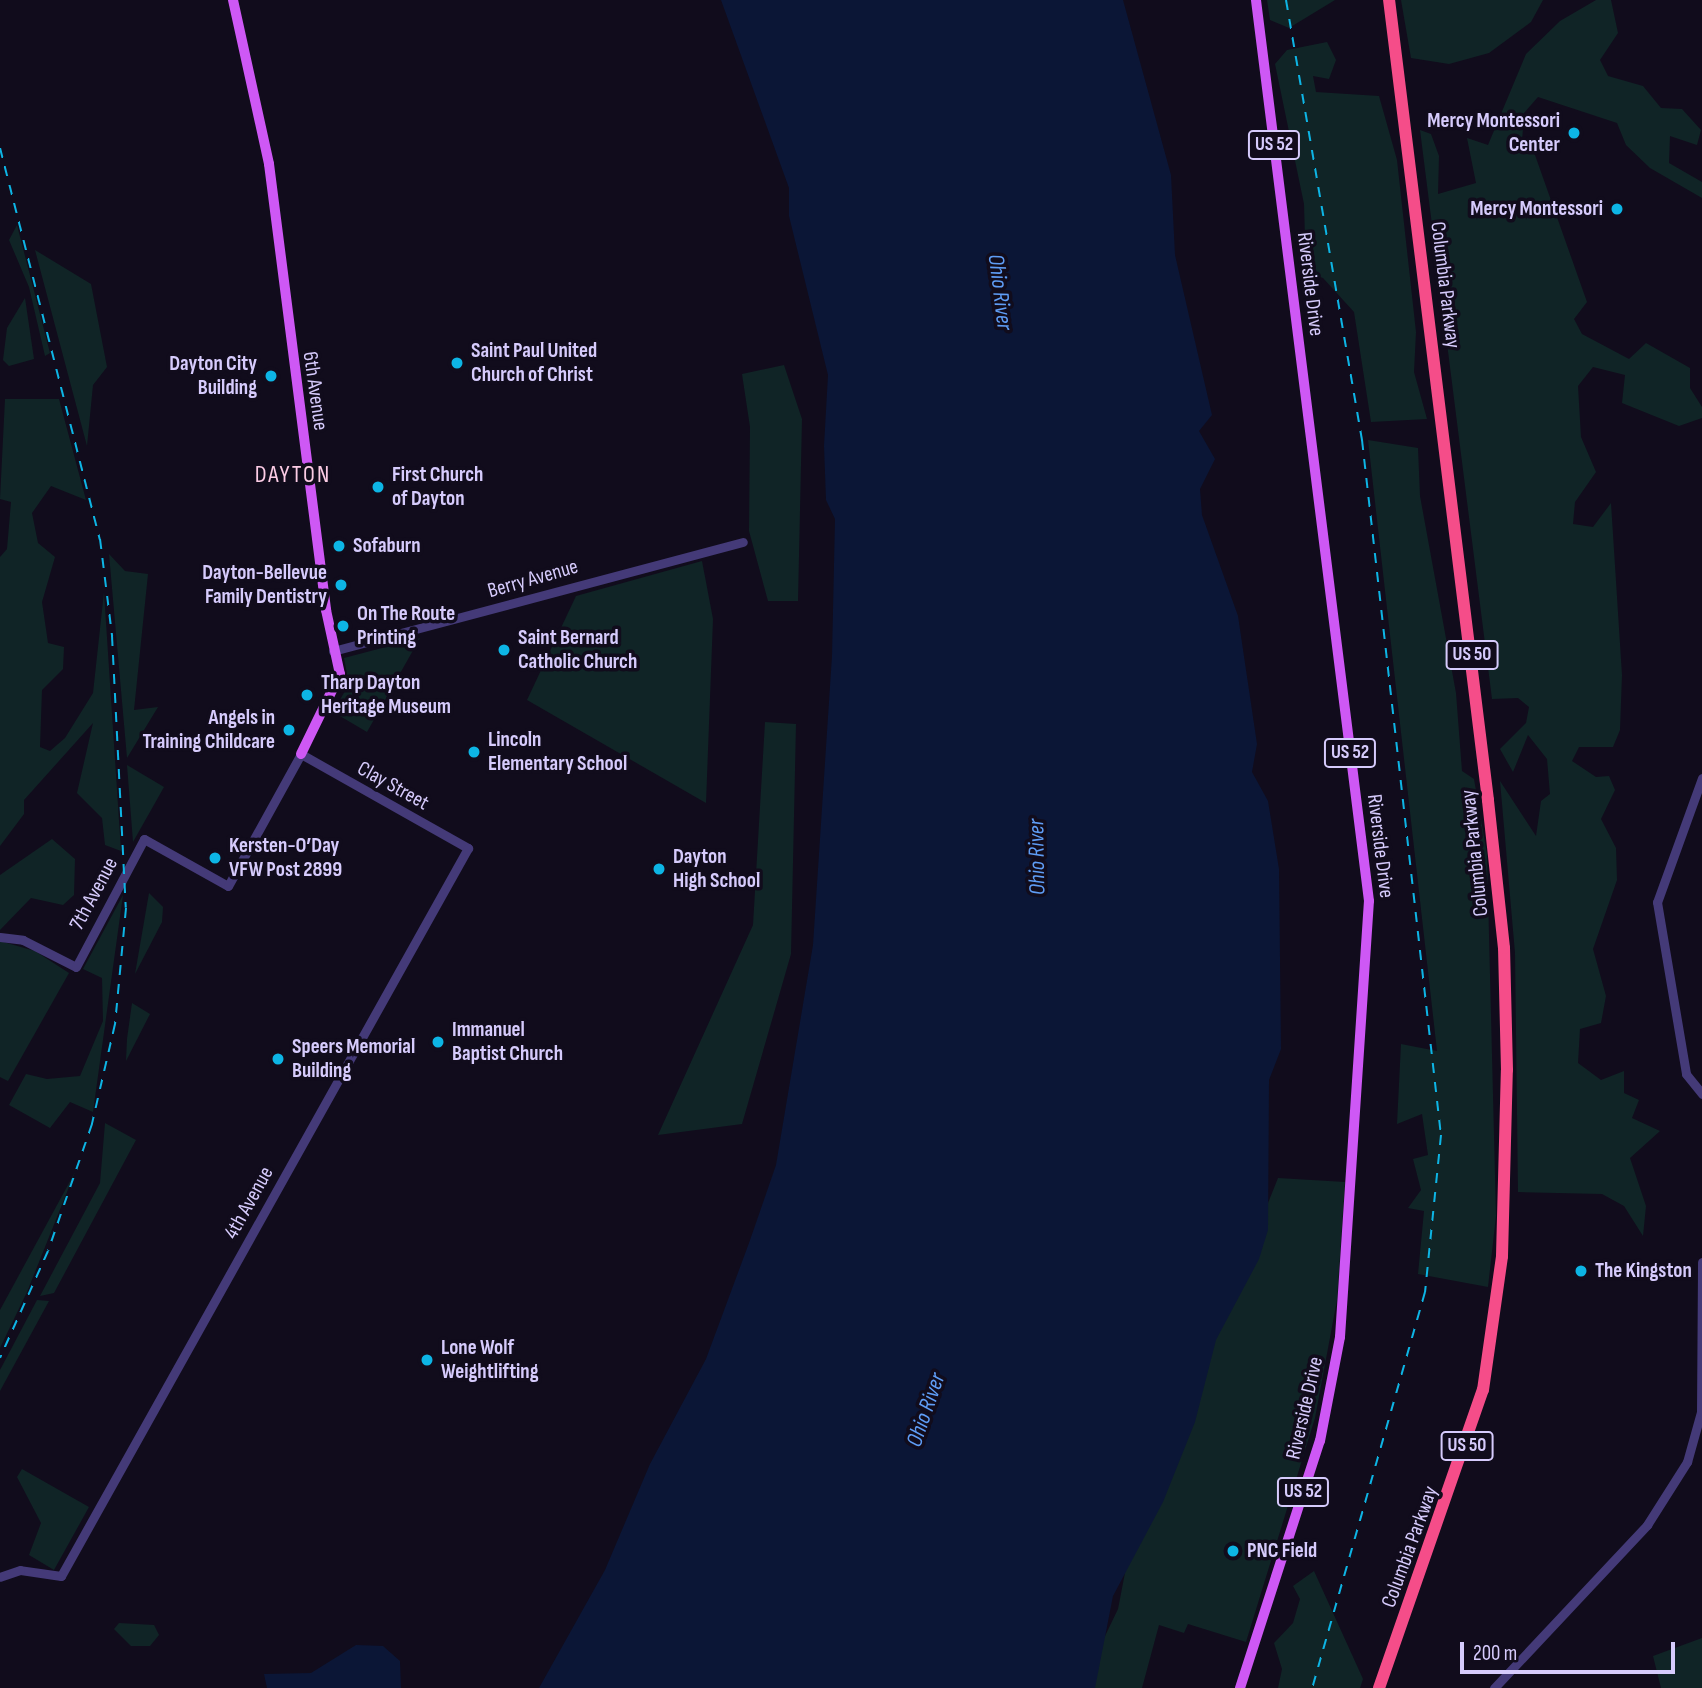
<!DOCTYPE html>
<html>
<head>
<meta charset="utf-8">
<style>
	body { margin:0 }
	#map { position:relative; width:1702px; height:1688px; overflow:hidden; background:#110c1c; font-family:"Sofia Sans Condensed",sans-serif }
	div>[style] { position:absolute }
	.green>* { inset:0; background:#102426 }
	.water>* { inset:0; background:#0b1636 }
	.minor>* { height:9px; margin:-4.5px; padding:0 4.5px; transform-origin:4.5px; border-radius:4.5px; background:#443a78 }
	.major>* { height:10px; margin:-5px; padding:0 5px; transform-origin:5px; border-radius:5px; background:#ce58f5 }
	.highway>* { height:12px; margin:-6px; padding:0 6px; transform-origin:6px; border-radius:6px; background:#f54d89 }
	.rail>* { height:2px; margin-top:-1px; transform-origin:0; background:repeating-linear-gradient(90deg,#0db5e5 0 10px,transparent 0 19px) }
	.dots>* { width:19px; height:19px; translate:-50% -50%; box-sizing:border-box; border:4px solid #110c1c; border-radius:50% }
	span { translate:-50% -50%; white-space:nowrap; text-align:center; line-height:1.15; -webkit-text-stroke:7px #110c1c; paint-order:stroke }
	.shield-label span { padding:2px 5px; background:#110c1c; border:2px solid; border-radius:5px; -webkit-text-stroke-width:0 }
	.shield-label { font-size:19px; color:#d6cbfc; font-weight:700 }
	.poi-label { font-size:21px; color:#d6cbfc; font-weight:700 }
	.right { translate:-100% -50%; text-align:right }
	.left { translate:0 -50%; text-align:left }
	.street-label { font-size:21px; color:#d6cbfc }
	.water-label { font-size:23px; color:#5f9df6; font-style:italic }
	.quarter-label { font-size:24px; color:#fccce5; letter-spacing:2px }
	.scale { position:absolute; left:1460px; top:1642px; width:215px; height:32px; box-sizing:border-box; border:4px solid #d6cbfc; border-top:0; padding-left:9px; font-size:21px; line-height:24px; white-space:nowrap; color:#d6cbfc; -webkit-text-stroke:5px #110c1c; paint-order:stroke }
</style>
</head>
<body>
<div id="map">
	<div class="green">
		<i style="clip-path:polygon(1267px 0,1335px 0,1289px 28px,1270px 20px)"></i>
		<i style="clip-path:polygon(1401px 0,1543px 0,1531px 22px,1489px 53px,1449px 64px,1411px 58px)"></i>
		<i style="clip-path:polygon(1596px 0,1611px 0,1618px 33px,1600px 60px,1608px 76px,1643px 86px,1661px 108px,1682px 109px,1701px 130px,1697px 145px,1670px 136px,1669px 163px,1702px 182px,1702px 198px,1650px 168px,1626px 145px,1617px 123px,1538px 97px,1524px 113px,1522px 142px,1535px 155px,1587px 302px,1574px 319px,1582px 334px,1629px 359px,1646px 343px,1690px 368px,1690px 388px,1702px 407px,1702px 418px,1679px 426px,1622px 403px,1625px 375px,1593px 367px,1578px 386px,1581px 437px,1596px 472px,1575px 502px,1573px 524px,1593px 527px,1611px 503px,1622px 675px,1620px 730px,1613px 747px,1579px 747px,1572px 761px,1596px 777px,1609px 776px,1615px 790px,1601px 819px,1616px 848px,1617px 880px,1593px 949px,1606px 996px,1601px 1023px,1580px 1029px,1578px 1063px,1601px 1080px,1624px 1071px,1624px 1093px,1639px 1100px,1632px 1118px,1660px 1131px,1630px 1158px,1646px 1206px,1643px 1236px,1624px 1206px,1602px 1194px,1518px 1192px,1515px 953px,1500px 781px,1536px 836px,1541px 801px,1550px 794px,1547px 759px,1528px 735px,1513px 772px,1500px 749px,1526px 723px,1529px 707px,1518px 698px,1492px 699px,1420px 130px,1431px 134px,1439px 156px,1438px 194px,1476px 183px,1467px 138px,1488px 145px,1526px 54px,1560px 21px)"></i>
		<i style="clip-path:polygon(1327px 42px,1336px 60px,1329px 79px,1313px 76px,1316px 92px,1379px 96px,1397px 160px,1416px 332px,1414px 372px,1427px 419px,1371px 422px,1354px 312px,1323px 278px,1306px 272px,1304px 204px,1275px 64px,1287px 50px)"></i>
		<i style="clip-path:polygon(17px 225px,50px 353px,45px 356px,29px 287px,9px 240px)"></i>
		<i style="clip-path:polygon(35px 250px,91px 284px,107px 367px,93px 385px,87px 446px)"></i>
		<i style="clip-path:polygon(25px 298px,34px 359px,9px 366px,3px 360px,7px 328px)"></i>
		<i style="clip-path:polygon(784px 365px,802px 419px,798px 601px,768px 601px,749px 531px,750px 427px,742px 374px)"></i>
		<i style="clip-path:polygon(5px 399px,59px 399px,86px 500px,51px 486px,32px 513px,38px 543px,55px 557px,42px 602px,48px 643px,64px 647px,63px 669px,42px 690px,40px 747px,50px 751px,65px 738px,93px 693px,104px 592px,121px 851px,105px 845px,102px 818px,77px 793px,93px 723px,24px 800px,24px 814px,0 846px,0 557px,7px 549px,11px 502px,0 499px)"></i>
		<i style="clip-path:polygon(1368px 440px,1418px 448px,1420px 496px,1456px 693px,1462px 771px,1474px 779px,1487px 854px,1496px 1216px,1488px 1287px,1418px 1274px,1424px 1211px,1408px 1208px,1421px 1190px,1413px 1159px,1428px 1155px,1422px 1114px,1397px 1124px,1401px 1044px,1437px 1051px)"></i>
		<i style="clip-path:polygon(109px 554px,125px 571px,148px 574px,134px 710px,158px 707px,127px 758px)"></i>
		<i style="clip-path:polygon(702px 561px,713px 619px,706px 803px,527px 700px,576px 596px)"></i>
		<i style="clip-path:polygon(420px 638px,367px 732px,333px 712px,349px 684px,344px 658px)"></i>
		<i style="clip-path:polygon(765px 722px,796px 724px,791px 954px,742px 1124px,658px 1135px,753px 925px)"></i>
		<i style="clip-path:polygon(127px 765px,164px 787px,133px 842px)"></i>
		<i style="clip-path:polygon(52px 839px,75px 859px,74px 895px,63px 905px,31px 898px,0 930px,0 875px)"></i>
		<i style="clip-path:polygon(149px 893px,163px 907px,162px 922px,135px 974px)"></i>
		<i style="clip-path:polygon(123px 895px,93px 1112px,70px 1102px,50px 1128px,9px 1105px,26px 1074px,47px 1079px,80px 1076px,103px 1021px,102px 978px,83px 969px)"></i>
		<i style="clip-path:polygon(0 941px,35px 951px,69px 973px,8px 1081px,0 1077px)"></i>
		<i style="clip-path:polygon(132px 1003px,150px 1014px,126px 1061px,127px 1039px)"></i>
		<i style="clip-path:polygon(105px 1123px,136px 1140px,54px 1293px,40px 1296px,100px 1183px)"></i>
		<i style="clip-path:polygon(75px 1172px,27px 1292px,0 1348px,0 1310px)"></i>
		<i style="clip-path:polygon(1278px 1178px,1345px 1182px,1337px 1300px,1315px 1418px,1246px 1642px,1188px 1624px,1184px 1633px,1159px 1625px,1142px 1688px,1080px 1688px,1118px 1609px,1130px 1547px)"></i>
		<i style="clip-path:polygon(37px 1300px,49px 1301px,0 1391px,0 1370px)"></i>
		<i style="clip-path:polygon(22px 1469px,89px 1507px,54px 1570px,29px 1555px,41px 1523px,17px 1477px)"></i>
		<i style="clip-path:polygon(1314px 1571px,1363px 1679px,1360px 1688px,1278px 1688px,1282px 1669px,1274px 1643px,1293px 1623px,1300px 1599px,1293px 1586px)"></i>
		<i style="clip-path:polygon(119px 1623px,154px 1625px,159px 1635px,150px 1646px,131px 1646px,114px 1629px)"></i>
		<i style="clip-path:polygon(1702px 1638px,1702px 1688px,1661px 1688px,1653px 1656px)"></i>
	</div>
	<div class="water">
		<i style="clip-path:polygon(721px 0,1123px 0,1171px 175px,1175px 255px,1212px 415px,1199px 431px,1215px 459px,1200px 489px,1202px 515px,1238px 616px,1257px 744px,1252px 772px,1268px 801px,1279px 869px,1281px 1049px,1269px 1080px,1268px 1230px,1259px 1259px,1216px 1340px,1195px 1422px,1163px 1502px,1113px 1596px,1095px 1688px,539px 1688px,605px 1570px,650px 1464px,706px 1359px,749px 1243px,776px 1165px,813px 945px,832px 656px,835px 519px,826px 500px,824px 446px,828px 375px,789px 216px,789px 188px)"></i>
		<i style="clip-path:polygon(356px 1645px,383px 1646px,400px 1661px,401px 1688px,267px 1688px,264px 1674px,311px 1673px)"></i>
	</div>
	<div class="minor">
		<i style="left:333px;top:651px;width:424px;rotate:-14.9deg"></i>
		<i style="left:1702px;top:778px;width:132px;rotate:109.9deg"></i>
		<i style="left:1657px;top:902px;width:174px;rotate:80.4deg"></i>
		<i style="left:1686px;top:1074px;width:26px;rotate:51deg"></i>
		<i style="left:0;top:937px;width:23px;rotate:7deg"></i>
		<i style="left:23px;top:940px;width:59px;rotate:27deg"></i>
		<i style="left:76px;top:967px;width:145px;rotate:-62deg"></i>
		<i style="left:144px;top:839px;width:96px;rotate:29.2deg"></i>
		<i style="left:228px;top:886px;width:151px;rotate:-61.1deg"></i>
		<i style="left:301px;top:754px;width:192px;rotate:29.4deg"></i>
		<i style="left:468px;top:848px;width:834px;rotate:119.21deg"></i>
		<i style="left:61px;top:1576px;width:41px;rotate:-171.7deg"></i>
		<i style="left:20px;top:1570px;width:21px;rotate:161deg"></i>
		<i style="left:1494px;top:1688px;width:224px;rotate:-46.8deg"></i>
		<i style="left:1647px;top:1525px;width:75px;rotate:-57.6deg"></i>
		<i style="left:1687px;top:1462px;width:52px;rotate:-74.4deg"></i>
		<i style="left:1701px;top:1412px;width:150px;rotate:-89.6deg"></i>
	</div>
	<div class="major">
		<i style="left:233px;top:0;width:168px;rotate:77.6deg"></i>
		<i style="left:269px;top:164px;width:450px;rotate:82.7deg"></i>
		<i style="left:326px;top:610px;width:66px;rotate:77.7deg"></i>
		<i style="left:340px;top:674px;width:89px;rotate:116deg"></i>
		<i style="left:1240px;top:1688px;width:260px;rotate:-72.1deg"></i>
		<i style="left:1320px;top:1441px;width:106px;rotate:-79.1deg"></i>
		<i style="left:1340px;top:1337px;width:437px;rotate:-86.2deg"></i>
		<i style="left:1369px;top:901px;width:908px;rotate:-97.15deg"></i>
	</div>
	<div class="highway">
		<i style="left:1379px;top:1688px;width:316px;rotate:-70.8deg"></i>
		<i style="left:1483px;top:1390px;width:135px;rotate:-81.9deg"></i>
		<i style="left:1502px;top:1256px;width:186px;rotate:-88.5deg"></i>
		<i style="left:1507px;top:1070px;width:122px;rotate:-91.4deg"></i>
		<i style="left:1504px;top:948px;width:149px;rotate:-96.2deg"></i>
		<i style="left:1488px;top:800px;width:806px;rotate:-97.05deg"></i>
	</div>
	<div class="rail">
		<i style="left:1286px;top:0;width:447px;rotate:80.2deg"></i>
		<i style="left:1362px;top:440px;width:699px;rotate:83.52deg"></i>
		<i style="left:1441px;top:1135px;width:158px;rotate:95.8deg"></i>
		<i style="left:1425px;top:1292px;width:412px;rotate:105.9deg"></i>
		<i style="left:0;top:148px;width:404px;rotate:75.7deg"></i>
		<i style="left:100px;top:539px;width:98px;rotate:82.9deg"></i>
		<i style="left:112px;top:636px;width:272px;rotate:87.1deg"></i>
		<i style="left:126px;top:908px;width:117px;rotate:95.4deg"></i>
		<i style="left:115px;top:1024px;width:103px;rotate:103deg"></i>
		<i style="left:92px;top:1124px;width:134px;rotate:109.1deg"></i>
		<i style="left:48px;top:1251px;width:117px;rotate:114.2deg"></i>
	</div>
	<div class="dots">
		<i style="left:1574px;top:133px;background:#0db5e5"></i>
		<i style="left:1617px;top:209px;background:#0db5e5"></i>
		<i style="left:457px;top:363px;background:#0db5e5"></i>
		<i style="left:271px;top:376px;background:#0db5e5"></i>
		<i style="left:378px;top:487px;background:#0db5e5"></i>
		<i style="left:339px;top:546px;background:#0db5e5"></i>
		<i style="left:341px;top:585px;background:#0db5e5"></i>
		<i style="left:343px;top:626px;background:#0db5e5"></i>
		<i style="left:504px;top:650px;background:#0db5e5"></i>
		<i style="left:307px;top:695px;background:#0db5e5"></i>
		<i style="left:289px;top:730px;background:#0db5e5"></i>
		<i style="left:474px;top:752px;background:#0db5e5"></i>
		<i style="left:215px;top:858px;background:#0db5e5"></i>
		<i style="left:659px;top:869px;background:#0db5e5"></i>
		<i style="left:438px;top:1042px;background:#0db5e5"></i>
		<i style="left:278px;top:1059px;background:#0db5e5"></i>
		<i style="left:1581px;top:1271px;background:#0db5e5"></i>
		<i style="left:427px;top:1360px;background:#0db5e5"></i>
		<i style="left:1233px;top:1551px;background:#0db5e5"></i>
	</div>
	<div class="shield-label">
		<span style="left:1274px;top:145px">US 52</span>
		<span style="left:1472px;top:655px">US 50</span>
		<span style="left:1350px;top:753px">US 52</span>
		<span style="left:1467px;top:1446px">US 50</span>
		<span style="left:1303px;top:1492px">US 52</span>
	</div>
	<div class="poi-label">
		<span class="right" style="left:1560px;top:133px">Mercy Montessori<br>Center</span>
		<span class="right" style="left:1603px;top:209px">Mercy Montessori</span>
		<span class="left" style="left:471px;top:363px">Saint Paul United<br>Church of Christ</span>
		<span class="right" style="left:257px;top:376px">Dayton City<br>Building</span>
		<span class="left" style="left:392px;top:487px">First Church<br>of Dayton</span>
		<span class="left" style="left:353px;top:546px">Sofaburn</span>
		<span class="right" style="left:327px;top:585px">Dayton-Bellevue<br>Family Dentistry</span>
		<span class="left" style="left:357px;top:626px">On The Route<br>Printing</span>
		<span class="left" style="left:518px;top:650px">Saint Bernard<br>Catholic Church</span>
		<span class="left" style="left:321px;top:695px">Tharp Dayton<br>Heritage Museum</span>
		<span class="right" style="left:275px;top:730px">Angels in<br>Training Childcare</span>
		<span class="left" style="left:488px;top:752px">Lincoln<br>Elementary School</span>
		<span class="left" style="left:229px;top:858px">Kersten-O’Day<br>VFW Post 2899</span>
		<span class="left" style="left:673px;top:869px">Dayton<br>High School</span>
		<span class="left" style="left:452px;top:1042px">Immanuel<br>Baptist Church</span>
		<span class="left" style="left:292px;top:1059px">Speers Memorial<br>Building</span>
		<span class="left" style="left:1595px;top:1271px">The Kingston</span>
		<span class="left" style="left:441px;top:1360px">Lone Wolf<br>Weightlifting</span>
		<span class="left" style="left:1247px;top:1551px">PNC Field</span>
	</div>
	<div class="street-label">
		<span style="left:1310px;top:284px;rotate:83deg">Riverside Drive</span>
		<span style="left:1445px;top:285px;rotate:83deg">Columbia Parkway</span>
		<span style="left:315px;top:391px;rotate:82deg">6th Avenue</span>
		<span style="left:533px;top:579px;rotate:-16deg">Berry Avenue</span>
		<span style="left:393px;top:786px;rotate:29deg">Clay Street</span>
		<span style="left:1380px;top:846px;rotate:83deg">Riverside Drive</span>
		<span style="left:1475px;top:853px;rotate:-96deg">Columbia Parkway</span>
		<span style="left:94px;top:894px;rotate:-62deg">7th Avenue</span>
		<span style="left:249px;top:1203px;rotate:-61deg">4th Avenue</span>
		<span style="left:1305px;top:1408px;rotate:-77deg">Riverside Drive</span>
		<span style="left:1410px;top:1547px;rotate:-70deg">Columbia Parkway</span>
	</div>
	<div class="water-label">
		<span style="left:1000px;top:292px;rotate:83deg">Ohio River</span>
		<span style="left:1037px;top:857px;rotate:-91deg">Ohio River</span>
		<span style="left:926px;top:1410px;rotate:-71deg">Ohio River</span>
	</div>
	<div class="quarter-label">
		<span style="left:293px;top:475px">DAYTON</span>
	</div>
	<div class="scale">200 m</div>
</div>
</body>
</html>
